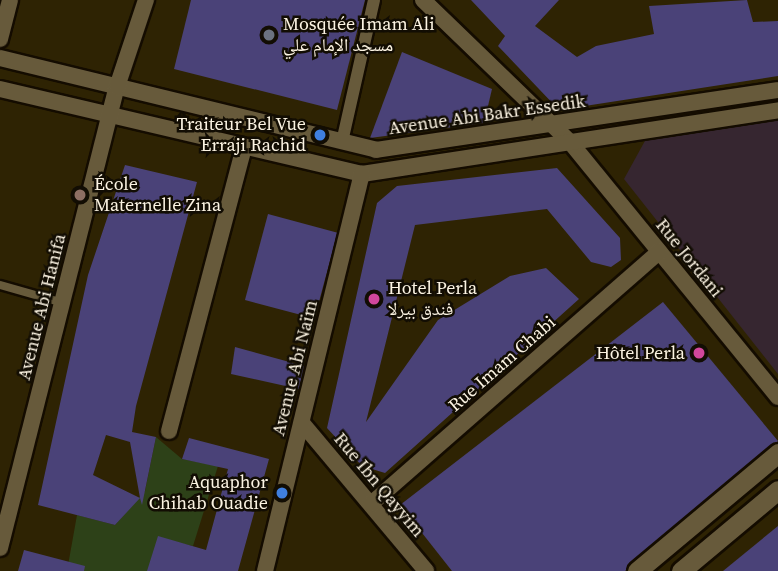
<!DOCTYPE html>
<html>
<head>
<meta charset="utf-8">
<style>
	body { margin:0 }
	#map { position:relative; width:778px; height:571px; overflow:hidden; background:#2e2303; font-family:"Source Serif 4","Noto Naskh Arabic",serif }
	div>[style] { position:absolute }
	.commercial>* { inset:0; background:#362630 }
	.green>* { inset:0; background:#2d4118 }
	.building>* { inset:0; background:#4a4278; transform-origin:0 0 }
	.roads { filter:drop-shadow(2px 0 #140c00) drop-shadow(-2px 0 #140c00) drop-shadow(0 2px #140c00) drop-shadow(0 -2px #140c00) }
	.service>* { height:8px; margin:-4px; padding:0 4px; transform-origin:4px; border-radius:4px; background:#675a3b }
	.pedestrian>* { height:12px; margin:-6px; padding:0 6px; transform-origin:6px; border-radius:6px; background:#675a3b }
	.minor>* { height:16px; margin:-8px; padding:0 8px; transform-origin:8px; border-radius:8px; background:#675a3b }
	.tertiary>* { height:19px; margin:-9.5px; padding:0 9.5px; transform-origin:9.5px; border-radius:9.5px; background:#675a3b }
	.dots>* { width:19px; height:19px; translate:-50% -50%; box-sizing:border-box; border:4px solid #120d03; border-radius:50% }
	span { translate:-50% -50%; white-space:nowrap; text-align:center; line-height:1.15; -webkit-text-stroke:5px #120d03; paint-order:stroke }
	.poi-label { font-size:18px; color:#fcf4e3 }
	.left { translate:0 -50%; text-align:left }
	.right { translate:-100% -50%; text-align:right }
	.street-label { font-size:18px; color:#fcf4e3 }
</style>
</head>
<body>
<div id="map">
	<div class="commercial">
		<i style="clip-path:polygon(778px 117px,778px 374px,624px 179px,646px 139px)"></i>
	</div>
	<div class="green">
		<i style="clip-path:polygon(156px 437px,182px 459px,218px 466px,193px 546px,166px 540px,157px 571px,67px 571px,77px 515px,115px 525px,145px 491px)"></i>
	</div>
	<div class="building">
		<i style="clip-path:polygon(191px 0,365px 0,337px 110px,174px 69px)"></i>
		<i style="clip-path:polygon(471px 0,559px 0,535px 26px,577px 57px,596px 46px,654px 34px,649px 6px,747px 0,753px 22px,778px 21px,778px 76px,559px 110px,498px 46px,505px 36px)"></i>
		<i style="clip-path:polygon(402px 52px,492px 89px,484px 123px,370px 138px)"></i>
		<i style="clip-path:polygon(evenodd,125px 165px,197px 182px,136px 406px,132px 432px,156px 437px,142px 505px,140px 498px,115px 525px,38px 505px,88px 275px,125px 165px,106px 435px,130px 442px,140px 498px,93px 475px,106px 435px)"></i>
		<i style="clip-path:polygon(557px 168px,620px 238px,621px 260px,611px 267px,591px 262px,547px 209px,415px 225px,366px 422px,438px 320px,510px 276px,546px 268px,579px 299px,385px 473px,362px 466px,327px 428px,377px 203px,397px 186px)"></i>
		<i style="left:268px;top:214px;width:72px;height:89px;rotate:15deg"></i>
		<i style="clip-path:polygon(663px 302px,778px 441px,625px 571px,452px 571px,400px 505px)"></i>
		<i style="clip-path:polygon(235px 347px,304px 366px,299px 389px,231px 374px)"></i>
		<i style="clip-path:polygon(189px 438px,269px 459px,238px 571px,147px 571px,158px 536px,206px 550px,228px 469px,182px 459px)"></i>
		<i style="clip-path:polygon(778px 526px,778px 571px,723px 571px)"></i>
		<i style="clip-path:polygon(24px 550px,85px 566px,84px 571px,18px 571px)"></i>
	</div>
	<div class="roads">
		<div class="service">
			<i style="left:0;top:285px;width:66px;rotate:15.9deg"></i>
		</div>
		<div class="pedestrian">
			<i style="left:342px;top:142px;width:146px;rotate:-77.3deg"></i>
		</div>
		<div class="minor">
			<i style="left:423px;top:0;width:204px;rotate:44deg"></i>
			<i style="left:570px;top:142px;width:329px;rotate:50.8deg"></i>
			<i style="left:0;top:39px;width:40px;rotate:-75.6deg"></i>
			<i style="left:0;top:58px;width:387px;rotate:13.7deg"></i>
			<i style="left:376px;top:150px;width:406px;rotate:-8.5deg"></i>
			<i style="left:0;top:89px;width:372px;rotate:13.2deg"></i>
			<i style="left:362px;top:174px;width:421px;rotate:-8.7deg"></i>
			<i style="left:302px;top:423px;width:193px;rotate:50deg"></i>
			<i style="left:169px;top:431px;width:291px;rotate:-75.2deg"></i>
			<i style="left:371px;top:504px;width:383px;rotate:-41.2deg"></i>
			<i style="left:0;top:548px;width:476px;rotate:-75.8deg"></i>
			<i style="left:117px;top:87px;width:92px;rotate:-71.6deg"></i>
			<i style="left:265px;top:571px;width:409px;rotate:-76.3deg"></i>
		</div>
		<div class="tertiary">
			<i style="left:637px;top:571px;width:184px;rotate:-39.9deg"></i>
			<i style="left:681px;top:571px;width:126px;rotate:-39.9deg"></i>
		</div>
	</div>
	<div class="dots">
		<i style="left:269px;top:35px;background:#6b7280"></i>
		<i style="left:320px;top:135px;background:#3f7fe0"></i>
		<i style="left:80px;top:195px;background:#8d6e63"></i>
		<i style="left:374px;top:299px;background:#d1479c"></i>
		<i style="left:699px;top:353px;background:#d1479c"></i>
		<i style="left:282px;top:493px;background:#3f7fe0"></i>
	</div>
	<div class="poi-label">
		<span class="left" style="left:283px;top:35px">Mosquée Imam Ali<br>مسجد الإمام علي</span>
		<span class="right" style="left:306px;top:135px">Traiteur Bel Vue<br>Erraji Rachid</span>
		<span class="left" style="left:94px;top:195px">École<br>Maternelle Zina</span>
		<span class="left" style="left:388px;top:299px">Hotel Perla<br>فندق بيرلا</span>
		<span class="right" style="left:685px;top:353px">Hôtel Perla</span>
		<span class="right" style="left:268px;top:493px">Aquaphor<br>Chihab Ouadie</span>
	</div>
	<div class="street-label">
		<span style="left:487px;top:115px;rotate:-8deg">Avenue Abi Bakr Essedik</span>
		<span style="left:689px;top:258px;rotate:51deg">Rue Jordani</span>
		<span style="left:42px;top:307px;rotate:-76deg">Avenue Abi Hanifa</span>
		<span style="left:502px;top:364px;rotate:-41deg">Rue Imam Chabi</span>
		<span style="left:295px;top:368px;rotate:-76deg">Avenue Abi Naïm</span>
		<span style="left:379px;top:485px;rotate:50deg">Rue Ibn Qayyim</span>
	</div>
</div>
</body>
</html>
